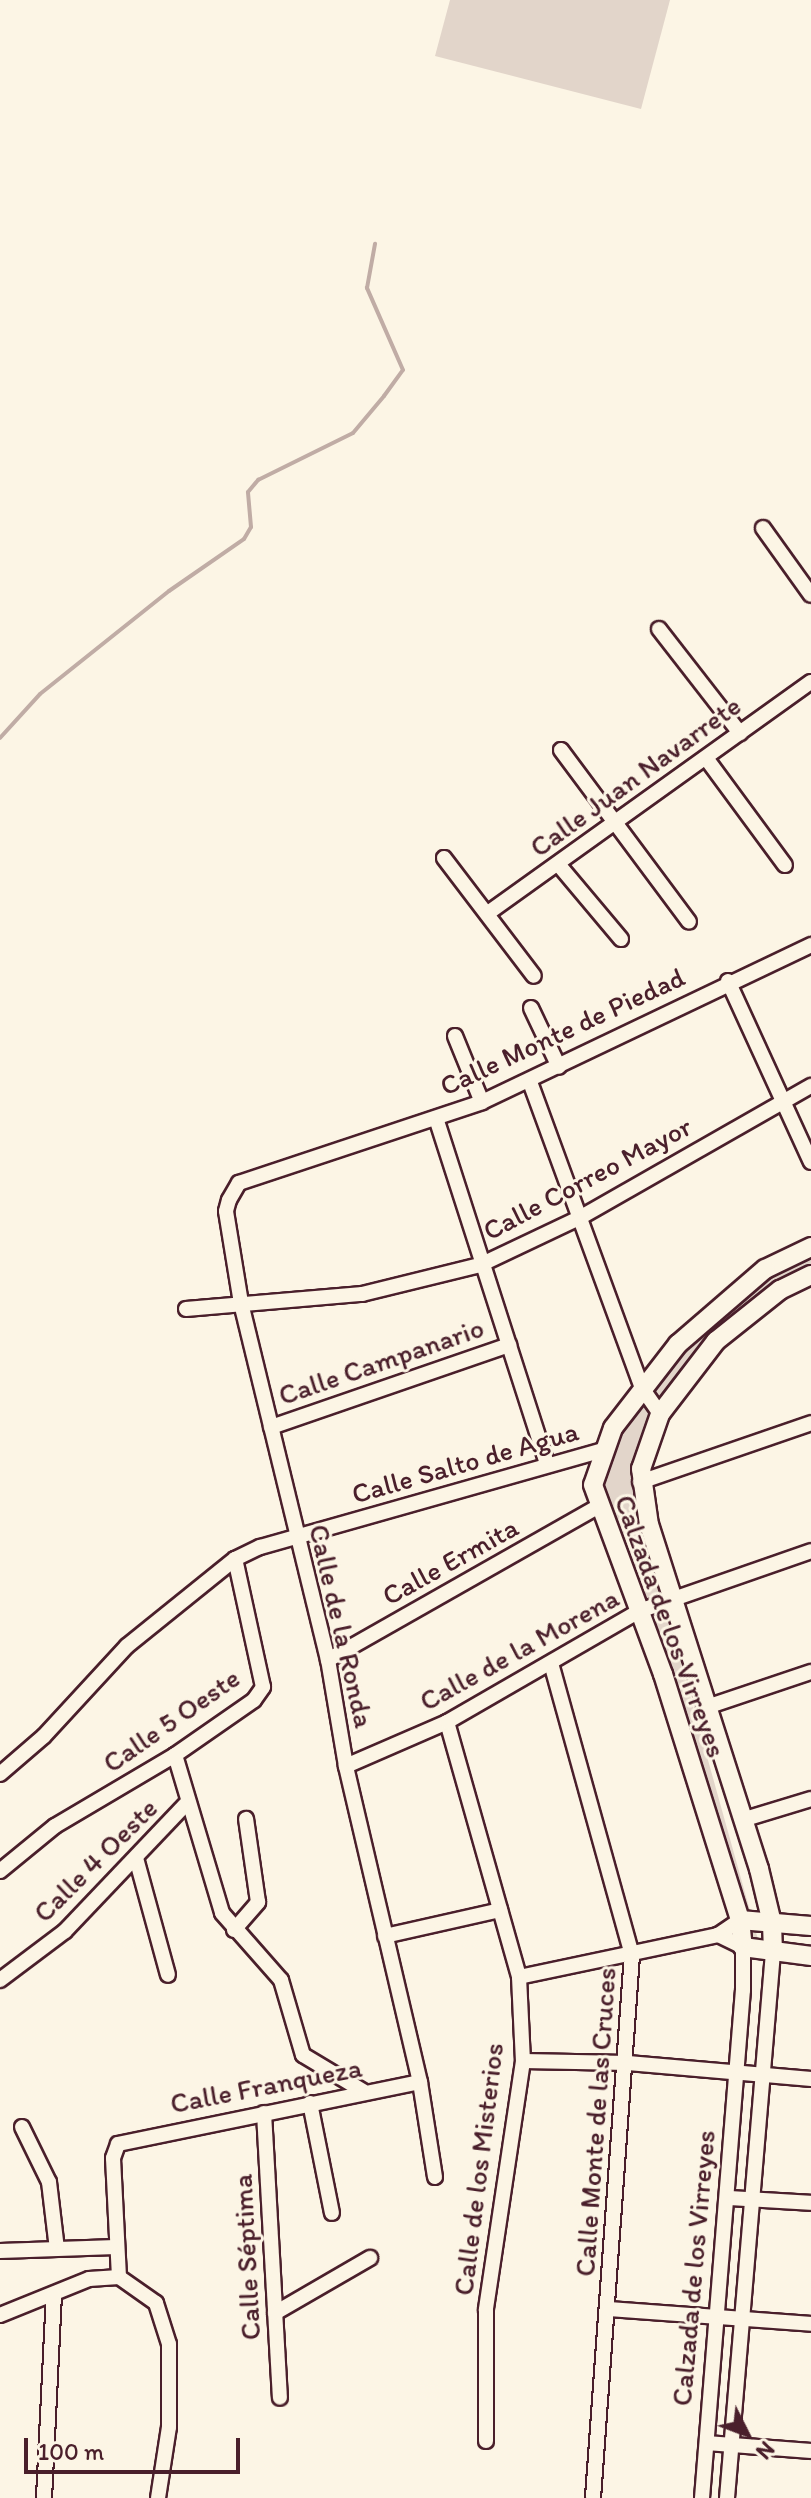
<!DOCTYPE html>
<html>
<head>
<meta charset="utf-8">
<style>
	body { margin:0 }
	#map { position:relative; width:811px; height:2498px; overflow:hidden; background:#fcf5e5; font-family:Itim,sans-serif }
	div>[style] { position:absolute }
	.green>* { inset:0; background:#e2d5ca }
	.stream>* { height:4px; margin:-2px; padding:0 2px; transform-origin:2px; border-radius:2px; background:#c0aca5 }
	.roads { filter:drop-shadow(2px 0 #4a1f2b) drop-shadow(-2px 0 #4a1f2b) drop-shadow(0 2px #4a1f2b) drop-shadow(0 -2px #4a1f2b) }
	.street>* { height:14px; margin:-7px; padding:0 7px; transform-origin:7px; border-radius:7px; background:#fcf5e5 }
	.secondary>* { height:18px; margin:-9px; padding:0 9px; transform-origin:9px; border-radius:9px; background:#fcf5e5 }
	span { translate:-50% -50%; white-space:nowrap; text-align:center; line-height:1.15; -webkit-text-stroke:6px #fcf5e5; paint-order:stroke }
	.street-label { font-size:28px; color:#4a1f2b }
	.north { position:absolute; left:707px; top:2394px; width:80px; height:80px; -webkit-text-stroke:6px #fcf5e5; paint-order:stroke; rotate:132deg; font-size:22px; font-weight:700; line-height:32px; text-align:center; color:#4a1f2b }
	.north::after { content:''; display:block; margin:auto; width:28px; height:36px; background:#4a1f2b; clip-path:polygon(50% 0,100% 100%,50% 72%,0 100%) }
	.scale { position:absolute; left:24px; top:2438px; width:216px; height:36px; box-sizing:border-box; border:4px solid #4a1f2b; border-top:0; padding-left:10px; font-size:24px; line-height:28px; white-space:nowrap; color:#4a1f2b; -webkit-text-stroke:6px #fcf5e5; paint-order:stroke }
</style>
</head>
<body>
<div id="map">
	<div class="green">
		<i style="clip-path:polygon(450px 0,670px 0,641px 109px,435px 56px)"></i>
		<i style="clip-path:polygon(811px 1245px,811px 1274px,713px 1342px,639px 1449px,633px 1491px,759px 1943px,740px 1943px,640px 1619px,584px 1495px,612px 1426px,670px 1345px)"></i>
	</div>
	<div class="stream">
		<i style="left:0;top:738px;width:59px;rotate:-47.7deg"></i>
		<i style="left:40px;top:694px;width:165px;rotate:-38.6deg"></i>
		<i style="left:169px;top:591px;width:91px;rotate:-34.7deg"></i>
		<i style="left:244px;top:539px;width:14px;rotate:-60deg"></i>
		<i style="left:251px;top:527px;width:35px;rotate:-95deg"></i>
		<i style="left:248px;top:492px;width:16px;rotate:-50deg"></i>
		<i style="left:258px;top:480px;width:106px;rotate:-26.3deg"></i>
		<i style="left:353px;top:433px;width:48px;rotate:-50deg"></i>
		<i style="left:384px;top:396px;width:32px;rotate:-54deg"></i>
		<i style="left:403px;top:370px;width:90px;rotate:-113.7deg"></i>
		<i style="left:367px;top:288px;width:45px;rotate:-79.7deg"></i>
	</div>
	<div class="roads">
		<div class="street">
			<i style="left:763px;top:528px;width:82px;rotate:54.4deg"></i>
			<i style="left:659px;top:629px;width:132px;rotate:52.1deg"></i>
			<i style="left:561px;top:750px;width:214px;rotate:53.3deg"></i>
			<i style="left:706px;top:758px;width:133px;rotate:53.6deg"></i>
			<i style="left:444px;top:858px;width:148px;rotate:52.7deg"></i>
			<i style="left:558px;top:864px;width:98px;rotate:50deg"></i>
			<i style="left:488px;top:913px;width:397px;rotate:-35.6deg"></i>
			<i style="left:728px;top:981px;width:199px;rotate:65.4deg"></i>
			<i style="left:531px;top:1008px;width:65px;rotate:64.6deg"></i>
			<i style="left:455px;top:1036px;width:71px;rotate:67.8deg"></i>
			<i style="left:530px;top:1082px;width:326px;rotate:69.9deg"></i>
			<i style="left:642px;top:1388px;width:32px;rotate:55deg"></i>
			<i style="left:436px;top:1118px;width:363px;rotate:72.2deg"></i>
			<i style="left:186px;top:1309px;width:177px;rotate:-4.9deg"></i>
			<i style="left:362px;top:1294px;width:122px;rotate:-13.8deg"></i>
			<i style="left:480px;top:1265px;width:112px;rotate:-25.4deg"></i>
			<i style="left:581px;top:1217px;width:265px;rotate:-29.7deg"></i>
			<i style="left:271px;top:1427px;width:252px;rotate:-19deg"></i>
			<i style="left:640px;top:1482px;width:181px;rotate:-19deg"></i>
			<i style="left:328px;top:1660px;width:309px;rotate:-29.6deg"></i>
			<i style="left:551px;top:1663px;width:303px;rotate:74.5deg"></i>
			<i style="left:632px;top:1955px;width:544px;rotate:94.11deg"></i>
			<i style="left:704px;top:1708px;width:113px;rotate:-18.6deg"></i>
			<i style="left:447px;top:1722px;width:265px;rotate:74.2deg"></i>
			<i style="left:519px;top:1977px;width:84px;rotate:87.3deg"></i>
			<i style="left:523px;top:2061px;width:252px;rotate:98.5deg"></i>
			<i style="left:486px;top:2310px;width:131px;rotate:90deg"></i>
			<i style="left:175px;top:1755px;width:165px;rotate:73.4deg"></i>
			<i style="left:222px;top:1913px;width:89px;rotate:48.6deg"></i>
			<i style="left:281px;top:1980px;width:78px;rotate:73.7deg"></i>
			<i style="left:303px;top:2055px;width:70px;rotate:31deg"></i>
			<i style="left:346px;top:1766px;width:110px;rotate:-23.5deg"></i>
			<i style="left:447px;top:1722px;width:222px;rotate:-30deg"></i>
			<i style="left:639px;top:1611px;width:182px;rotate:-19.2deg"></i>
			<i style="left:0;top:1774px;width:58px;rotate:-40.8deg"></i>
			<i style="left:44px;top:1736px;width:122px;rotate:-47.3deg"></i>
			<i style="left:127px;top:1646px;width:139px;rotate:-38.9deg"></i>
			<i style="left:235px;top:1559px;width:28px;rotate:-26deg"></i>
			<i style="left:260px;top:1547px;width:356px;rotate:-15.8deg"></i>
			<i style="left:742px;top:1820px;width:72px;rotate:-16.9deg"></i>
			<i style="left:136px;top:1858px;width:121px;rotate:74.7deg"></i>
			<i style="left:0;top:1871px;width:71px;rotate:-39.3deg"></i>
			<i style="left:55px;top:1826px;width:139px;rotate:-30.6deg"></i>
			<i style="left:175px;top:1755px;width:96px;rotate:-34.8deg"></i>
			<i style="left:254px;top:1700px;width:16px;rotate:-55deg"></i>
			<i style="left:263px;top:1687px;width:131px;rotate:-102.3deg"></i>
			<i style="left:234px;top:1930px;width:37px;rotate:-49deg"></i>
			<i style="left:258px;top:1902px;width:84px;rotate:-98.2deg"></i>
			<i style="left:385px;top:1936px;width:118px;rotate:-12.7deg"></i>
			<i style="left:519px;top:1977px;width:203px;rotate:-11.9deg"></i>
			<i style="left:718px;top:1935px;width:27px;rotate:-34deg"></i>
			<i style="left:0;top:1980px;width:81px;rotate:-37deg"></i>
			<i style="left:65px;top:1931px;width:175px;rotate:-46.4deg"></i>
			<i style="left:523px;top:2061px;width:105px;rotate:1.1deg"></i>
			<i style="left:628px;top:2063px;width:184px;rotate:5deg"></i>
			<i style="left:310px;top:2103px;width:112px;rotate:78.7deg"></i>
			<i style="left:264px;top:2113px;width:285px;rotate:86.8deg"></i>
			<i style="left:22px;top:2127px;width:61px;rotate:63.9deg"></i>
			<i style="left:49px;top:2182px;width:67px;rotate:83.2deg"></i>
			<i style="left:435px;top:2177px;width:96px;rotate:-99deg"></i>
			<i style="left:420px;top:2082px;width:325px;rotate:-103.2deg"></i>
			<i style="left:346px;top:1766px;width:108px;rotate:-99.6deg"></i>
			<i style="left:328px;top:1660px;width:367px;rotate:-103.7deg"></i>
			<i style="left:241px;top:1303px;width:93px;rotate:-99.3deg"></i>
			<i style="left:226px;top:1211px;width:11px;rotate:-75deg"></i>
			<i style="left:229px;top:1200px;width:20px;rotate:-60deg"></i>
			<i style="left:239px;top:1183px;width:256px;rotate:-18.4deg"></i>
			<i style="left:482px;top:1102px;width:365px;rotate:-25.5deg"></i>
			<i style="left:728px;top:2198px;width:83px;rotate:3.4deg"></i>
			<i style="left:0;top:2251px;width:116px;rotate:-2deg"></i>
			<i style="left:609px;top:2309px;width:203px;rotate:4.2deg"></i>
			<i style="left:275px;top:2313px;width:110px;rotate:-30.1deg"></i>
			<i style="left:0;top:2315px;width:96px;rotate:-22deg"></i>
			<i style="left:89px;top:2279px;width:30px;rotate:-4deg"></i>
			<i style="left:707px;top:2443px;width:104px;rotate:4.4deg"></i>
			<i style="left:44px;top:2498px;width:203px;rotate:-87.2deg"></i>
			<i style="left:158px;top:2498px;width:72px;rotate:-81.2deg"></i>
			<i style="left:169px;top:2427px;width:83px;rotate:-90deg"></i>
			<i style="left:169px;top:2344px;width:43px;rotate:-107.6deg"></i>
			<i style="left:156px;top:2303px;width:45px;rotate:-144.9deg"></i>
			<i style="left:119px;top:2277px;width:119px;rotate:-92.9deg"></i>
			<i style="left:113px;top:2158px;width:15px;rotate:-70deg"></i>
			<i style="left:118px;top:2144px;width:308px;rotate:-11.6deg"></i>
			<i style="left:702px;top:2498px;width:510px;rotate:-85.39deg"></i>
			<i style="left:743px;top:1990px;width:43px;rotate:-90deg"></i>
			<i style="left:743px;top:1947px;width:28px;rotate:-154deg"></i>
			<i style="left:727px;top:2498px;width:548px;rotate:-85.18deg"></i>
		</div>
		<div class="secondary">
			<i style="left:811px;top:1247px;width:51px;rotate:154.4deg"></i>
			<i style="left:765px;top:1269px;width:115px;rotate:139.2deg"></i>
			<i style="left:678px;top:1344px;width:106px;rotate:127.7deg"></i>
			<i style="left:613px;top:1428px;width:60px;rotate:109.3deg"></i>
			<i style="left:593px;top:1485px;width:202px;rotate:69.7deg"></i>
			<i style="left:663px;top:1674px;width:258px;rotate:72.6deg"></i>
			<i style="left:740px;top:1920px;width:27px;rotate:84deg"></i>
			<i style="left:743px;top:1947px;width:69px;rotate:7.5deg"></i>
			<i style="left:740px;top:1920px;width:71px;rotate:4.8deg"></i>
			<i style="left:773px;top:1952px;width:29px;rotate:-92deg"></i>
			<i style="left:772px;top:1923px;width:56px;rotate:-103.5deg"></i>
			<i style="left:759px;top:1869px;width:361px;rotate:-107.7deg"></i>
			<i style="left:649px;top:1525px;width:57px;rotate:-98.1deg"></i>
			<i style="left:641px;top:1469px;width:58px;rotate:-70.9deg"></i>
			<i style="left:660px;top:1414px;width:92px;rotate:-52.5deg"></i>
			<i style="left:716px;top:1341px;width:82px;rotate:-38.6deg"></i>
			<i style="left:780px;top:1290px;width:34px;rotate:-26deg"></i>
		</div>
	</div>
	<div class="street-label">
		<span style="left:635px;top:776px;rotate:-36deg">Calle Juan Navarrete</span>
		<span style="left:562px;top:1031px;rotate:-25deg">Calle Monte de Piedad</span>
		<span style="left:587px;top:1178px;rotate:-28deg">Calle Correo Mayor</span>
		<span style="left:381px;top:1361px;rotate:-19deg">Calle Campanario</span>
		<span style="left:465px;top:1462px;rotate:-16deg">Calle Salto de Agua</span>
		<span style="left:450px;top:1561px;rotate:-29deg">Calle Ermita</span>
		<span style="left:342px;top:1626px;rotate:77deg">Calle de la Ronda</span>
		<span style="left:671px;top:1626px;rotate:70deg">Calzada de los Virreyes</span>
		<span style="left:519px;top:1649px;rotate:-29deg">Calle de la Morena</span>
		<span style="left:171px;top:1720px;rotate:-35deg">Calle 5 Oeste</span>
		<span style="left:95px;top:1860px;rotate:-45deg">Calle 4 Oeste</span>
		<span style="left:266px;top:2085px;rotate:-11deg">Calle Franqueza</span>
		<span style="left:595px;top:2122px;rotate:-86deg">Calle Monte de las Cruces</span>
		<span style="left:478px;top:2169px;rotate:-83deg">Calle de los Misterios</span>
		<span style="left:246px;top:2257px;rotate:-93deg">Calle Séptima</span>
		<span style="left:693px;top:2268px;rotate:-85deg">Calzada de los Virreyes</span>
	</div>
	<div class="north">N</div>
	<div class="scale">100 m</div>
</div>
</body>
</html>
